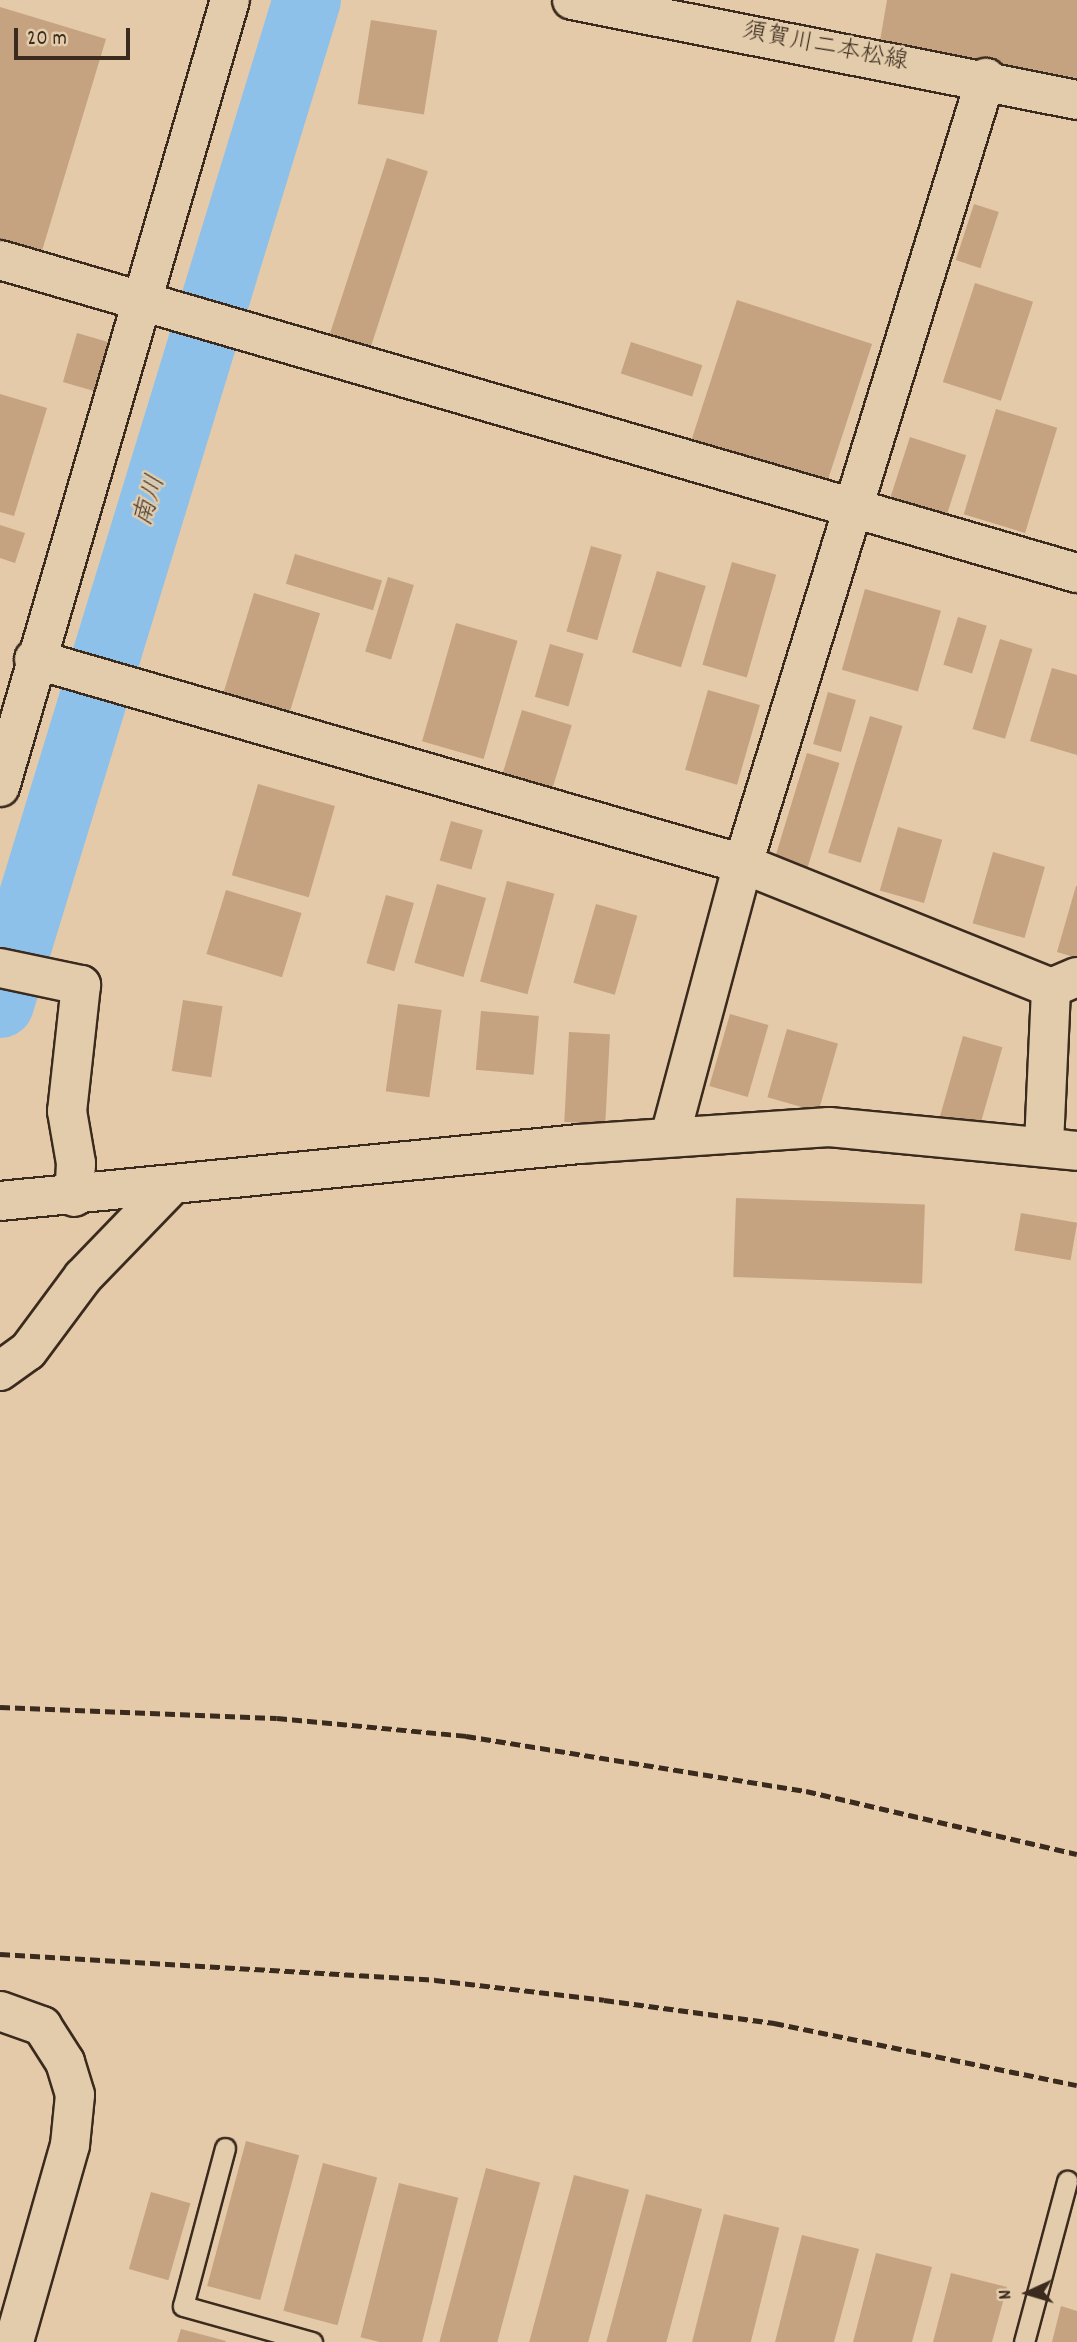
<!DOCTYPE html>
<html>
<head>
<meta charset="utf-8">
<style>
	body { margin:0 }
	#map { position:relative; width:1077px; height:2342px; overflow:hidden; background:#e4caa8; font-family:Dekko,"Klee One",sans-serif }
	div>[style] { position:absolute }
	.river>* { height:68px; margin:-34px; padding:0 34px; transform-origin:34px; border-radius:34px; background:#8dc1ea }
	.building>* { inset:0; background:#c5a280; transform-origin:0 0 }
	.roads { filter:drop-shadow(2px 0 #3b2a1e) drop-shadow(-2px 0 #3b2a1e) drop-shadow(0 2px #3b2a1e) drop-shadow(0 -2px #3b2a1e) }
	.service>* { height:19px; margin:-9.5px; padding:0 9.5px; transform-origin:9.5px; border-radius:9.5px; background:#e2ccab }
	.minor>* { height:38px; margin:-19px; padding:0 19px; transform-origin:19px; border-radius:19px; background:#e2ccab }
	.tertiary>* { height:38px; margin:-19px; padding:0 19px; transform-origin:19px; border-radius:19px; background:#e2ccab }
	.secondary>* { height:38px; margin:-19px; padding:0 19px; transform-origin:19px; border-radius:19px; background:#e2ccab }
	.rail>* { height:5px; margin-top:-2.5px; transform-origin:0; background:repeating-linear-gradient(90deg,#3b2a1e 0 10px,transparent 0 15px) }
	span { translate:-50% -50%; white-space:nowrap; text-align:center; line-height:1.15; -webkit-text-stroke:5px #e2ccab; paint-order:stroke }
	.street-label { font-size:24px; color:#3b2a1e }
	.water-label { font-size:26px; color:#433932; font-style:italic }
	.north { position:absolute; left:993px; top:2258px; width:70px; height:70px; -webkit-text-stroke:5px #e2ccab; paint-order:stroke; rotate:266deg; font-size:19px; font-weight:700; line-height:28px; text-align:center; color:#3b2a1e }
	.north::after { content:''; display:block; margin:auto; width:24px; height:32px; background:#3b2a1e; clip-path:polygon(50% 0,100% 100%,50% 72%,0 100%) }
	.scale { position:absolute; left:14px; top:28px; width:116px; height:32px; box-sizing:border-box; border:4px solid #3b2a1e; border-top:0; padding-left:9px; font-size:21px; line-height:24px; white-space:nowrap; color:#3b2a1e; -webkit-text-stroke:5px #e2ccab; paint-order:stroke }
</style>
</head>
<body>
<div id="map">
	<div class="river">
		<i style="left:0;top:1004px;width:1050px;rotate:-73deg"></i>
	</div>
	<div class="building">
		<i style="clip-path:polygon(887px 0,1077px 0,1077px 78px,880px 41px)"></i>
		<i style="clip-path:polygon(0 7px,106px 39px,38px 264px,0 252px)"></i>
		<i style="left:371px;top:20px;width:67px;height:85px;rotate:9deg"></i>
		<i style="left:387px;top:158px;width:43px;height:188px;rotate:18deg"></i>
		<i style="left:974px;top:204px;width:26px;height:59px;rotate:18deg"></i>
		<i style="left:975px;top:283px;width:61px;height:104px;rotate:18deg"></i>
		<i style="left:737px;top:300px;width:142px;height:151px;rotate:18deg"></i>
		<i style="left:77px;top:333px;width:35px;height:51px;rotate:16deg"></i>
		<i style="left:631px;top:342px;width:75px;height:33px;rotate:18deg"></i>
		<i style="clip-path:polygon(0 394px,47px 408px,14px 516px,0 512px)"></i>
		<i style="left:996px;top:409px;width:64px;height:110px;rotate:17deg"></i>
		<i style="left:910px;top:437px;width:59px;height:74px;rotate:18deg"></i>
		<i style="clip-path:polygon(0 525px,25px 533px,15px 563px,0 558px)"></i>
		<i style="left:591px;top:546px;width:32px;height:89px;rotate:16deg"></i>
		<i style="left:295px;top:554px;width:91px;height:31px;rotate:17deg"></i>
		<i style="left:732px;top:562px;width:46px;height:107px;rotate:16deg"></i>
		<i style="left:657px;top:571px;width:51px;height:85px;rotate:17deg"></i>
		<i style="left:388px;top:577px;width:27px;height:78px;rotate:17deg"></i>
		<i style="left:865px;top:589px;width:79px;height:84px;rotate:16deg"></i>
		<i style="left:254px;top:593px;width:69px;height:114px;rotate:17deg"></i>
		<i style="left:958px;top:617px;width:30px;height:50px;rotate:17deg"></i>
		<i style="left:456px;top:623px;width:64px;height:123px;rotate:16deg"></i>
		<i style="left:1000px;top:639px;width:34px;height:94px;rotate:17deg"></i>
		<i style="left:550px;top:644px;width:35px;height:55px;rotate:16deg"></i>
		<i style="clip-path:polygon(1052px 668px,1077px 675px,1077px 755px,1030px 741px)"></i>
		<i style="left:708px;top:690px;width:54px;height:83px;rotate:16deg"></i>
		<i style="left:828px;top:692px;width:29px;height:54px;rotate:16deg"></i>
		<i style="left:522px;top:710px;width:52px;height:66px;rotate:17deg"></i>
		<i style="left:870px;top:716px;width:34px;height:143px;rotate:17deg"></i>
		<i style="left:807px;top:753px;width:34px;height:115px;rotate:17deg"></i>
		<i style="left:258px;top:784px;width:80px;height:95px;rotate:16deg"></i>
		<i style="left:451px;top:821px;width:33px;height:41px;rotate:16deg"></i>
		<i style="left:898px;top:827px;width:46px;height:66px;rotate:16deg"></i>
		<i style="left:993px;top:852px;width:54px;height:74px;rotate:16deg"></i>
		<i style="left:507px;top:881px;width:49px;height:104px;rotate:15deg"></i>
		<i style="left:437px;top:884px;width:51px;height:82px;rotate:16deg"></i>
		<i style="clip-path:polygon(1076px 886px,1077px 886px,1077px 958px,1057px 952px)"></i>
		<i style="left:226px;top:890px;width:79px;height:67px;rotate:17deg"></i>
		<i style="left:386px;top:895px;width:29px;height:71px;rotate:16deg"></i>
		<i style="left:596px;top:904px;width:43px;height:82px;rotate:16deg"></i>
		<i style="left:183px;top:1000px;width:40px;height:72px;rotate:9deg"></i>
		<i style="left:398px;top:1004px;width:44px;height:88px;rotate:8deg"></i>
		<i style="left:481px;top:1011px;width:58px;height:59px;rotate:5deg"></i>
		<i style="left:730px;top:1014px;width:40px;height:75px;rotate:16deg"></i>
		<i style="left:787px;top:1029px;width:53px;height:71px;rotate:16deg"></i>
		<i style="left:569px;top:1032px;width:41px;height:90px;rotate:3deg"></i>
		<i style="left:963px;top:1036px;width:41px;height:83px;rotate:16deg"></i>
		<i style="left:736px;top:1198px;width:189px;height:79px;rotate:2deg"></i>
		<i style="left:1021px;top:1213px;width:57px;height:38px;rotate:10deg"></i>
		<i style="left:246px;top:2141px;width:55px;height:150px;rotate:15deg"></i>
		<i style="left:323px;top:2163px;width:56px;height:153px;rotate:15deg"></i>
		<i style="left:486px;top:2168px;width:56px;height:180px;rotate:15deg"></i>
		<i style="left:574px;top:2175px;width:57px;height:173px;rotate:15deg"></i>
		<i style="left:399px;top:2183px;width:61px;height:159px;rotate:14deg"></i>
		<i style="left:151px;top:2192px;width:41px;height:80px;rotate:16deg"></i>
		<i style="left:646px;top:2194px;width:58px;height:153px;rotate:15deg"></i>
		<i style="left:724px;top:2214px;width:57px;height:132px;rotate:14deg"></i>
		<i style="clip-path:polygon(802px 2235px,859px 2249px,834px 2342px,775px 2342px)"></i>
		<i style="clip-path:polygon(876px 2253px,932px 2267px,912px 2342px,853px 2342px)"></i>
		<i style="clip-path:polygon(951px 2273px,1007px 2287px,992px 2342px,933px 2342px)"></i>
		<i style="clip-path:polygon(1061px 2306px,1077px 2311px,1077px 2342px,1052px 2342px)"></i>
		<i style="clip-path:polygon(181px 2329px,226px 2341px,225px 2342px,177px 2342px)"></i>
	</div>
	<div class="roads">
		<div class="service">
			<i style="left:225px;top:2148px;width:163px;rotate:104.9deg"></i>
			<i style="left:183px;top:2306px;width:134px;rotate:15.6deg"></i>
			<i style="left:1024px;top:2342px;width:167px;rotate:-75deg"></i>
		</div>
		<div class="minor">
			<i style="left:0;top:260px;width:1122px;rotate:16.21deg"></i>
			<i style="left:34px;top:659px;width:738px;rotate:16.13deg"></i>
			<i style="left:743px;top:864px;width:332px;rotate:21.9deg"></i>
			<i style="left:0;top:787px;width:820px;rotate:-73.71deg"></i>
			<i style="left:0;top:968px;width:83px;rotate:11.9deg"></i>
			<i style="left:81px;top:985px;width:127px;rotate:96.3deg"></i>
			<i style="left:67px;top:1111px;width:53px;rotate:80.2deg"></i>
			<i style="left:76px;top:1163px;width:34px;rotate:93deg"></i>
			<i style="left:670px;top:1136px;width:282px;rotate:-75deg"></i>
			<i style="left:743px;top:864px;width:823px;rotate:-72.82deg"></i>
			<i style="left:1044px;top:1144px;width:156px;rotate:-87.4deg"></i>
			<i style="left:1051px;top:988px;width:28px;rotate:-23deg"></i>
			<i style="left:0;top:1201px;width:582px;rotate:-5.62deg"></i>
			<i style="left:579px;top:1144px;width:251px;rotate:-3.9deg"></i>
			<i style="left:829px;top:1127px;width:249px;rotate:5.5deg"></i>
			<i style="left:0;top:1371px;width:34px;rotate:-36deg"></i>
			<i style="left:28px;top:1351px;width:92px;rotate:-53.4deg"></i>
			<i style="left:83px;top:1277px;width:122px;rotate:-46deg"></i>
		</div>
		<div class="tertiary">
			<i style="left:0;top:2011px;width:45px;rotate:19.7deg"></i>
			<i style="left:42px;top:2026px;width:43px;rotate:57.4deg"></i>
			<i style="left:65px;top:2062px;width:34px;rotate:73deg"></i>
			<i style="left:75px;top:2095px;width:50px;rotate:95.7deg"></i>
			<i style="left:70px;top:2145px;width:205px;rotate:105.9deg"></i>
		</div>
		<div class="secondary">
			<i style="left:572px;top:0;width:515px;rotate:11.2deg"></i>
		</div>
	</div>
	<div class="rail">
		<i style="left:0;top:1707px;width:277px;rotate:2.3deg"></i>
		<i style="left:277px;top:1718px;width:190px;rotate:5.4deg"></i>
		<i style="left:466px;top:1736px;width:344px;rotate:9.2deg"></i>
		<i style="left:806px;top:1791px;width:278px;rotate:13.1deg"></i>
		<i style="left:0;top:1954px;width:436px;rotate:3.4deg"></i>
		<i style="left:435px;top:1980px;width:170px;rotate:6.7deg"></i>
		<i style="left:604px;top:2000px;width:172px;rotate:7.7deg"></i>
		<i style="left:774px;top:2023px;width:309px;rotate:11.6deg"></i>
	</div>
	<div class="street-label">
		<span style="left:825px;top:48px;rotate:11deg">須賀川二本松線</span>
	</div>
	<div class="water-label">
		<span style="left:151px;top:501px;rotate:-73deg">南川</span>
	</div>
	<div class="north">N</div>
	<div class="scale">20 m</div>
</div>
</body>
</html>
